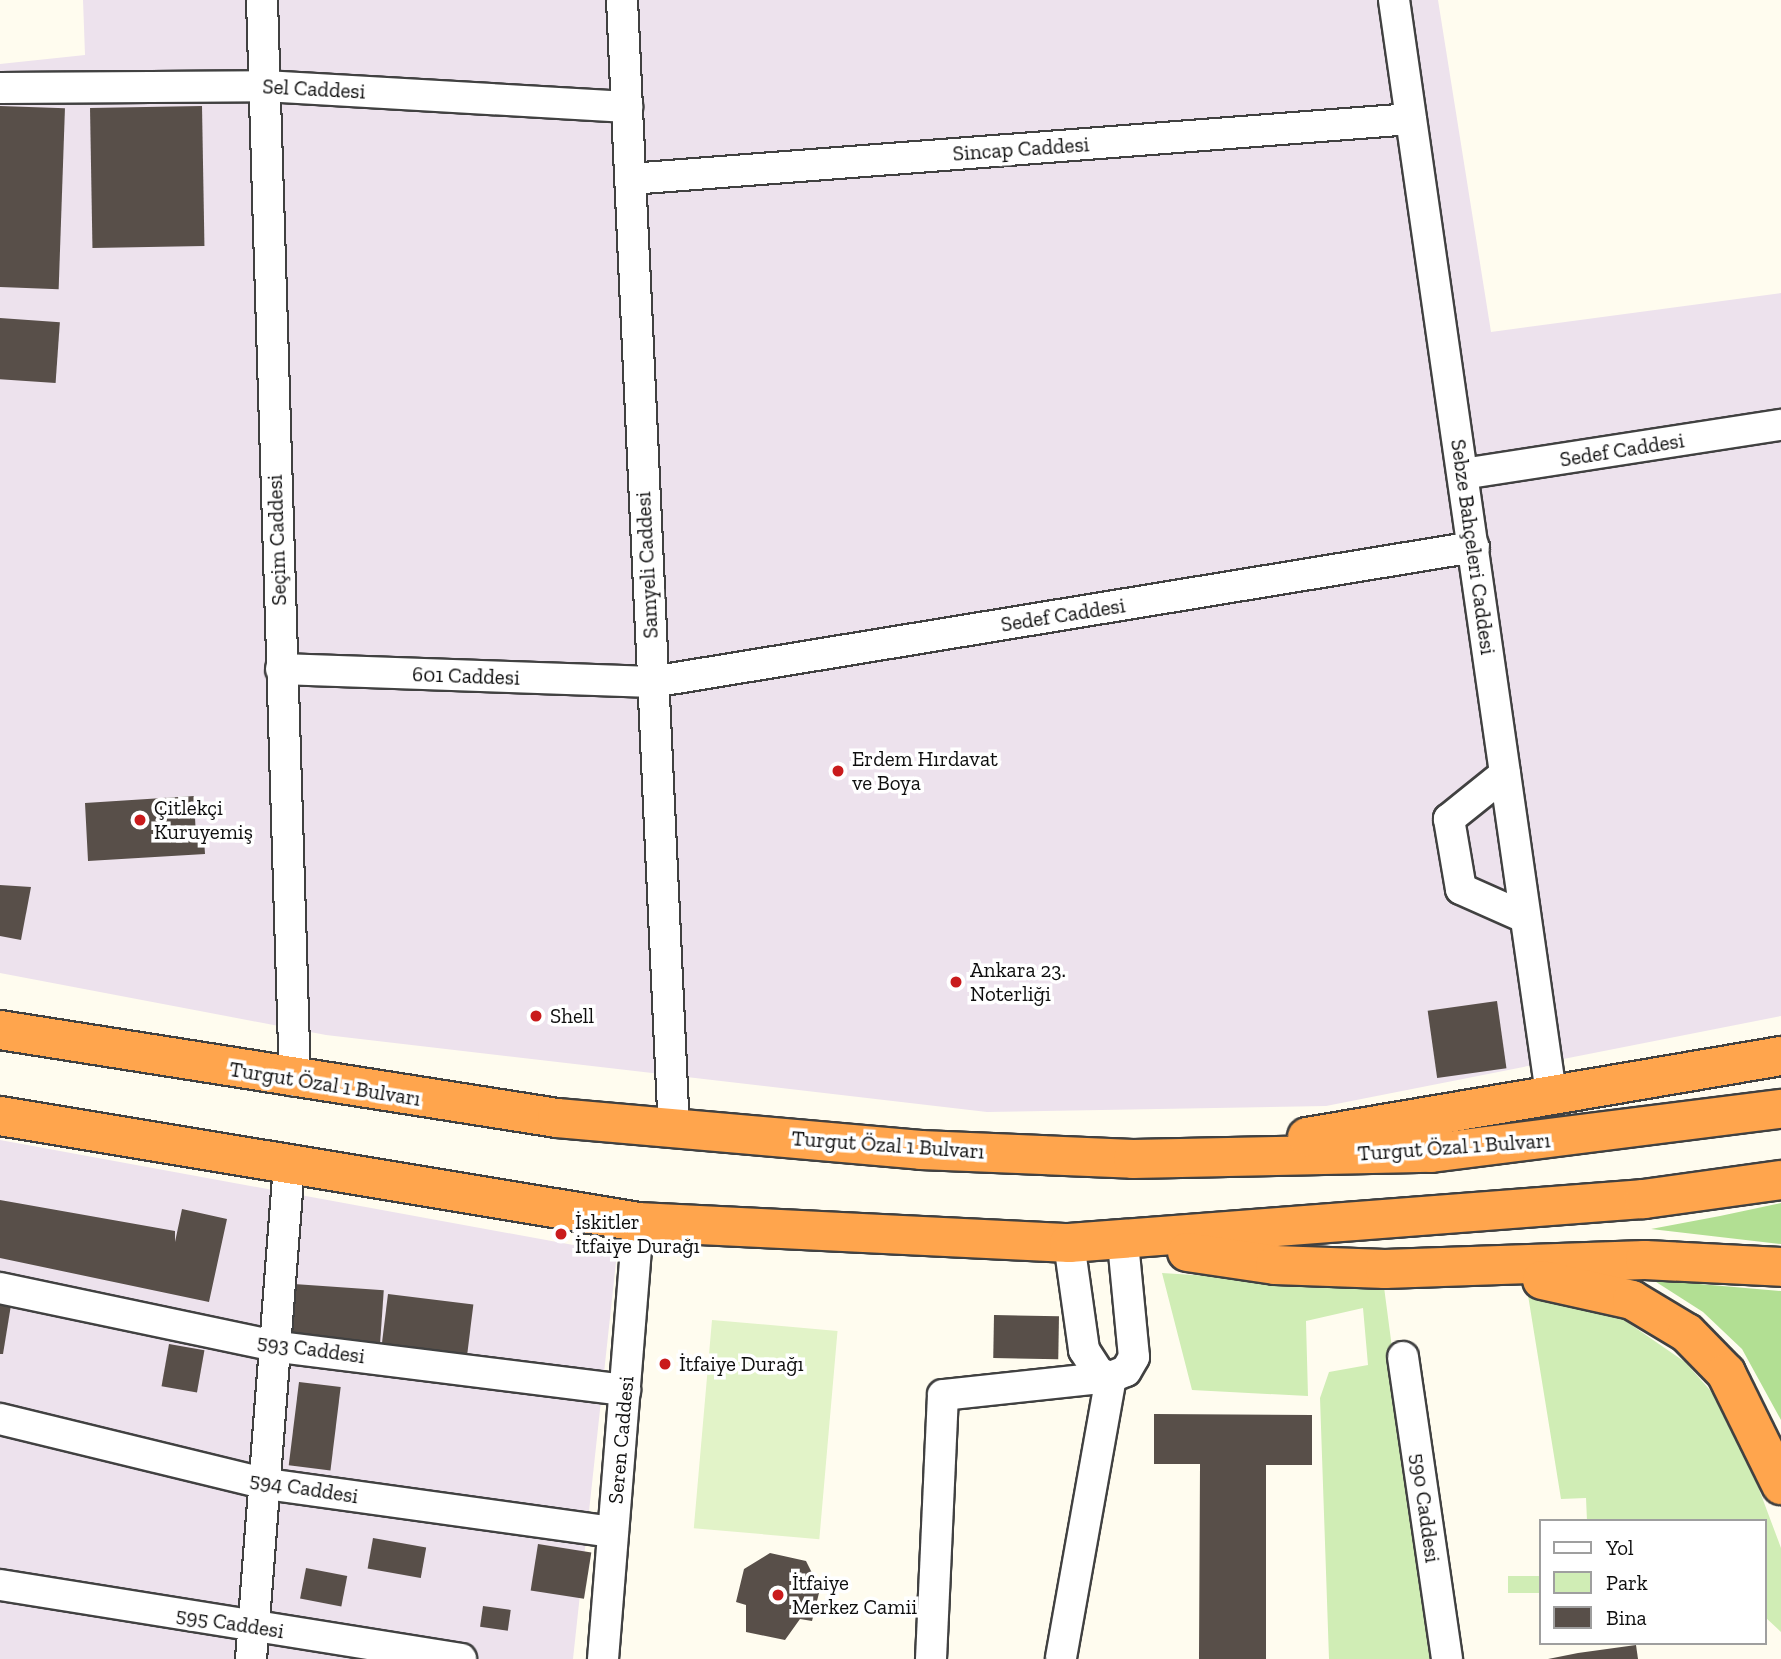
<!DOCTYPE html>
<html>
<head>
<meta charset="utf-8">
<style>
	body { margin:0 }
	#map { position:relative; width:1781px; height:1659px; overflow:hidden; background:#fffcef; font-family:"Zilla Slab",serif }
	div>[style] { position:absolute }
	.industrial>* { inset:0; background:#ede2ed }
	.green>* { inset:0; background:#d0edb5; transform-origin:0 0 }
	.forest>* { inset:0; background:#b2df93 }
	.pitch>* { inset:0; background:#e2f3c8; transform-origin:0 0 }
	.building>* { inset:0; background:#584f49; transform-origin:0 0 }
	.roads { filter:drop-shadow(2px 0 #414141) drop-shadow(-2px 0 #414141) drop-shadow(0 2px #414141) drop-shadow(0 -2px #414141) }
	.minor>* { height:30px; margin:-15px; padding:0 15px; transform-origin:15px; border-radius:15px; background:#fff }
	.highway>* { height:38px; margin:-19px; padding:0 19px; transform-origin:19px; border-radius:19px; background:#ffa54d }
	.dots>* { width:19px; height:19px; translate:-50% -50%; box-sizing:border-box; border:4px solid #fff; border-radius:50% }
	span { translate:-50% -50%; white-space:nowrap; text-align:center; line-height:1.15; -webkit-text-stroke:7px #fff; paint-order:stroke }
	.street-label { font-size:21px; color:#0e0e0e }
	.poi-label { font-size:21px; color:#0e0e0e }
	.left { translate:0 -50%; text-align:left }
	.legend { position:absolute; left:1539px; top:1519px; width:228px; height:126px; box-sizing:border-box; background:#fff; border:2px solid #9f9f9f; margin:0; padding:9px 12px; list-style:none; font-size:21px; color:#0e0e0e }
	.legend li { display:flex; align-items:center; gap:14px; height:35px }
	.legend b { width:35px; border:2px solid #9f9f9f }
</style>
</head>
<body>
<div id="map">
	<div class="industrial">
		<i style="clip-path:polygon(83px 0,1438px 0,1491px 332px,1781px 293px,1781px 1016px,1326px 1106px,987px 1112px,326px 1035px,0 973px,0 64px,85px 55px)"></i>
		<i style="clip-path:polygon(0 1140px,617px 1253px,573px 1659px,0 1659px)"></i>
	</div>
	<div class="green">
		<i style="clip-path:polygon(1162px 1273px,1384px 1287px,1433px 1659px,1329px 1659px,1320px 1398px,1329px 1372px,1368px 1365px,1363px 1308px,1306px 1321px,1308px 1396px,1192px 1390px)"></i>
		<i style="clip-path:polygon(1527px 1289px,1601px 1304px,1685px 1362px,1717px 1398px,1741px 1441px,1781px 1548px,1781px 1632px,1765px 1617px,1765px 1521px,1587px 1521px,1586px 1498px,1561px 1499px)"></i>
		<i style="left:1541px;top:1576px;width:17px;height:33px;rotate:90deg"></i>
	</div>
	<div class="forest">
		<i style="clip-path:polygon(1781px 1203px,1781px 1244px,1651px 1229px,1720px 1216px)"></i>
		<i style="clip-path:polygon(1653px 1280px,1781px 1291px,1781px 1420px,1742px 1349px,1703px 1312px)"></i>
	</div>
	<div class="pitch">
		<i style="left:712px;top:1320px;width:126px;height:209px;rotate:5deg"></i>
	</div>
	<div class="building">
		<i style="left:0;top:106px;width:65px;height:181px;rotate:2deg"></i>
		<i style="left:202px;top:106px;width:140px;height:112px;rotate:89deg"></i>
		<i style="left:0;top:318px;width:60px;height:61px;rotate:4deg"></i>
		<i style="clip-path:polygon(194px 796px,196px 838px,204px 838px,205px 854px,88px 861px,85px 803px)"></i>
		<i style="clip-path:polygon(0 885px,31px 887px,21px 940px,0 936px)"></i>
		<i style="left:1497px;top:1001px;width:68px;height:70px;rotate:82deg"></i>
		<i style="clip-path:polygon(0 1200px,175px 1231px,175px 1242px,182px 1209px,227px 1219px,209px 1302px,0 1258px)"></i>
		<i style="left:294px;top:1284px;width:90px;height:54px;rotate:4deg"></i>
		<i style="left:388px;top:1294px;width:86px;height:55px;rotate:7deg"></i>
		<i style="clip-path:polygon(0 1303px,11px 1305px,3px 1354px,0 1354px)"></i>
		<i style="left:994px;top:1315px;width:65px;height:43px;rotate:1deg"></i>
		<i style="left:169px;top:1344px;width:36px;height:43px;rotate:10deg"></i>
		<i style="left:299px;top:1382px;width:42px;height:84px;rotate:7deg"></i>
		<i style="clip-path:polygon(1154px 1414px,1312px 1415px,1312px 1465px,1266px 1465px,1266px 1659px,1199px 1659px,1200px 1464px,1154px 1464px)"></i>
		<i style="left:373px;top:1538px;width:54px;height:31px;rotate:10deg"></i>
		<i style="left:538px;top:1544px;width:54px;height:47px;rotate:9deg"></i>
		<i style="clip-path:polygon(770px 1553px,806px 1561px,820px 1589px,812px 1621px,800px 1619px,785px 1640px,746px 1632px,746px 1605px,736px 1602px,744px 1569px)"></i>
		<i style="left:306px;top:1568px;width:42px;height:31px;rotate:11deg"></i>
		<i style="left:483px;top:1606px;width:28px;height:21px;rotate:8deg"></i>
		<i style="clip-path:polygon(1636px 1645px,1638px 1659px,1548px 1659px,1578px 1653px)"></i>
	</div>
	<div class="roads">
		<div class="minor">
			<i style="left:262px;top:0;width:1081px;rotate:88.25deg"></i>
			<i style="left:622px;top:0;width:1131px;rotate:87.37deg"></i>
			<i style="left:1394px;top:0;width:1105px;rotate:81.83deg"></i>
			<i style="left:0;top:88px;width:264px;rotate:-0.4deg"></i>
			<i style="left:264px;top:86px;width:364px;rotate:3.3deg"></i>
			<i style="left:630px;top:179px;width:783px;rotate:-4.39deg"></i>
			<i style="left:1463px;top:474px;width:322px;rotate:-8.8deg"></i>
			<i style="left:281px;top:669px;width:371px;rotate:2deg"></i>
			<i style="left:652px;top:682px;width:833px;rotate:-9.33deg"></i>
			<i style="left:1505px;top:774px;width:72px;rotate:141.2deg"></i>
			<i style="left:1449px;top:819px;width:71px;rotate:80.3deg"></i>
			<i style="left:1461px;top:889px;width:69px;rotate:24deg"></i>
			<i style="left:1069px;top:1243px;width:108px;rotate:82deg"></i>
			<i style="left:1084px;top:1350px;width:27px;rotate:57deg"></i>
			<i style="left:1099px;top:1373px;width:13px;rotate:18deg"></i>
			<i style="left:1111px;top:1377px;width:16px;rotate:-22deg"></i>
			<i style="left:1126px;top:1371px;width:16px;rotate:-60deg"></i>
			<i style="left:1134px;top:1357px;width:115px;rotate:-95.5deg"></i>
			<i style="left:0;top:1288px;width:285px;rotate:11.9deg"></i>
			<i style="left:279px;top:1347px;width:349px;rotate:7.1deg"></i>
			<i style="left:1403px;top:1357px;width:305px;rotate:81.7deg"></i>
			<i style="left:0;top:1419px;width:274px;rotate:13.7deg"></i>
			<i style="left:266px;top:1484px;width:350px;rotate:7.9deg"></i>
			<i style="left:0;top:1585px;width:467px;rotate:9.1deg"></i>
			<i style="left:251px;top:1659px;width:491px;rotate:-85.6deg"></i>
			<i style="left:603px;top:1659px;width:438px;rotate:-85.4deg"></i>
			<i style="left:931px;top:1659px;width:264px;rotate:-87.4deg"></i>
			<i style="left:943px;top:1395px;width:169px;rotate:-6.1deg"></i>
			<i style="left:1111px;top:1377px;width:286px;rotate:100.1deg"></i>
		</div>
		<div class="highway">
			<i style="left:0;top:1030px;width:564px;rotate:8.98deg"></i>
			<i style="left:557px;top:1118px;width:365px;rotate:5deg"></i>
			<i style="left:921px;top:1150px;width:212px;rotate:2.4deg"></i>
			<i style="left:1133px;top:1159px;width:298px;rotate:-1.2deg"></i>
			<i style="left:1431px;top:1153px;width:353px;rotate:-7.2deg"></i>
			<i style="left:0;top:1116px;width:647px;rotate:9.43deg"></i>
			<i style="left:638px;top:1222px;width:432px;rotate:2.8deg"></i>
			<i style="left:1069px;top:1243px;width:577px;rotate:-4.38deg"></i>
			<i style="left:1644px;top:1199px;width:138px;rotate:-7.9deg"></i>
			<i style="left:1307px;top:1137px;width:481px;rotate:-9.7deg"></i>
			<i style="left:1187px;top:1252px;width:89px;rotate:8.4deg"></i>
			<i style="left:1275px;top:1265px;width:110px;rotate:2.1deg"></i>
			<i style="left:1385px;top:1269px;width:260px;rotate:-2deg"></i>
			<i style="left:1645px;top:1260px;width:136px;rotate:2.9deg"></i>
			<i style="left:1542px;top:1280px;width:92px;rotate:12.5deg"></i>
			<i style="left:1632px;top:1300px;width:64px;rotate:31deg"></i>
			<i style="left:1687px;top:1333px;width:56px;rotate:45.7deg"></i>
			<i style="left:1726px;top:1373px;width:125px;rotate:63.8deg"></i>
		</div>
	</div>
	<div class="dots">
		<i style="left:838px;top:771px;background:#c91b1c"></i>
		<i style="left:140px;top:820px;background:#c91b1c"></i>
		<i style="left:956px;top:982px;background:#c91b1c"></i>
		<i style="left:536px;top:1016px;background:#c91b1c"></i>
		<i style="left:561px;top:1234px;background:#c91b1c"></i>
		<i style="left:665px;top:1364px;background:#c91b1c"></i>
		<i style="left:778px;top:1595px;background:#c91b1c"></i>
	</div>
	<div class="street-label">
		<span style="left:314px;top:89px;rotate:3deg">Sel Caddesi</span>
		<span style="left:1021px;top:149px;rotate:-4deg">Sincap Caddesi</span>
		<span style="left:1622px;top:450px;rotate:-9deg">Sedef Caddesi</span>
		<span style="left:277px;top:540px;rotate:-92deg">Seçim Caddesi</span>
		<span style="left:1473px;top:547px;rotate:82deg">Sebze Bahçeleri Caddesi</span>
		<span style="left:647px;top:565px;rotate:-93deg">Samyeli Caddesi</span>
		<span style="left:1063px;top:615px;rotate:-9deg">Sedef Caddesi</span>
		<span style="left:466px;top:676px;rotate:2deg">601 Caddesi</span>
		<span style="left:325px;top:1084px;rotate:9deg">Turgut Özal 1 Bulvarı</span>
		<span style="left:888px;top:1145px;rotate:4deg">Turgut Özal 1 Bulvarı</span>
		<span style="left:1454px;top:1147px;rotate:-4deg">Turgut Özal 1 Bulvarı</span>
		<span style="left:311px;top:1349px;rotate:8deg">593 Caddesi</span>
		<span style="left:621px;top:1440px;rotate:-85deg">Seren Caddesi</span>
		<span style="left:304px;top:1488px;rotate:9deg">594 Caddesi</span>
		<span style="left:1425px;top:1508px;rotate:82deg">590 Caddesi</span>
		<span style="left:230px;top:1623px;rotate:9deg">595 Caddesi</span>
	</div>
	<div class="poi-label">
		<span class="left" style="left:852px;top:771px">Erdem Hırdavat<br>ve Boya</span>
		<span class="left" style="left:154px;top:820px">Çitlekçi<br>Kuruyemiş</span>
		<span class="left" style="left:970px;top:982px">Ankara 23.<br>Noterliği</span>
		<span class="left" style="left:550px;top:1016px">Shell</span>
		<span class="left" style="left:575px;top:1234px">İskitler<br>İtfaiye Durağı</span>
		<span class="left" style="left:679px;top:1364px">İtfaiye Durağı</span>
		<span class="left" style="left:792px;top:1595px">İtfaiye<br>Merkez Camii</span>
	</div>
	<ul class="legend">
	<li><b style="height:9px;background:#fff"></b>Yol</li>
	<li><b style="height:19px;background:#d0edb5"></b>Park</li>
	<li><b style="height:19px;background:#584f49"></b>Bina</li>
	</ul>
</div>
</body>
</html>
